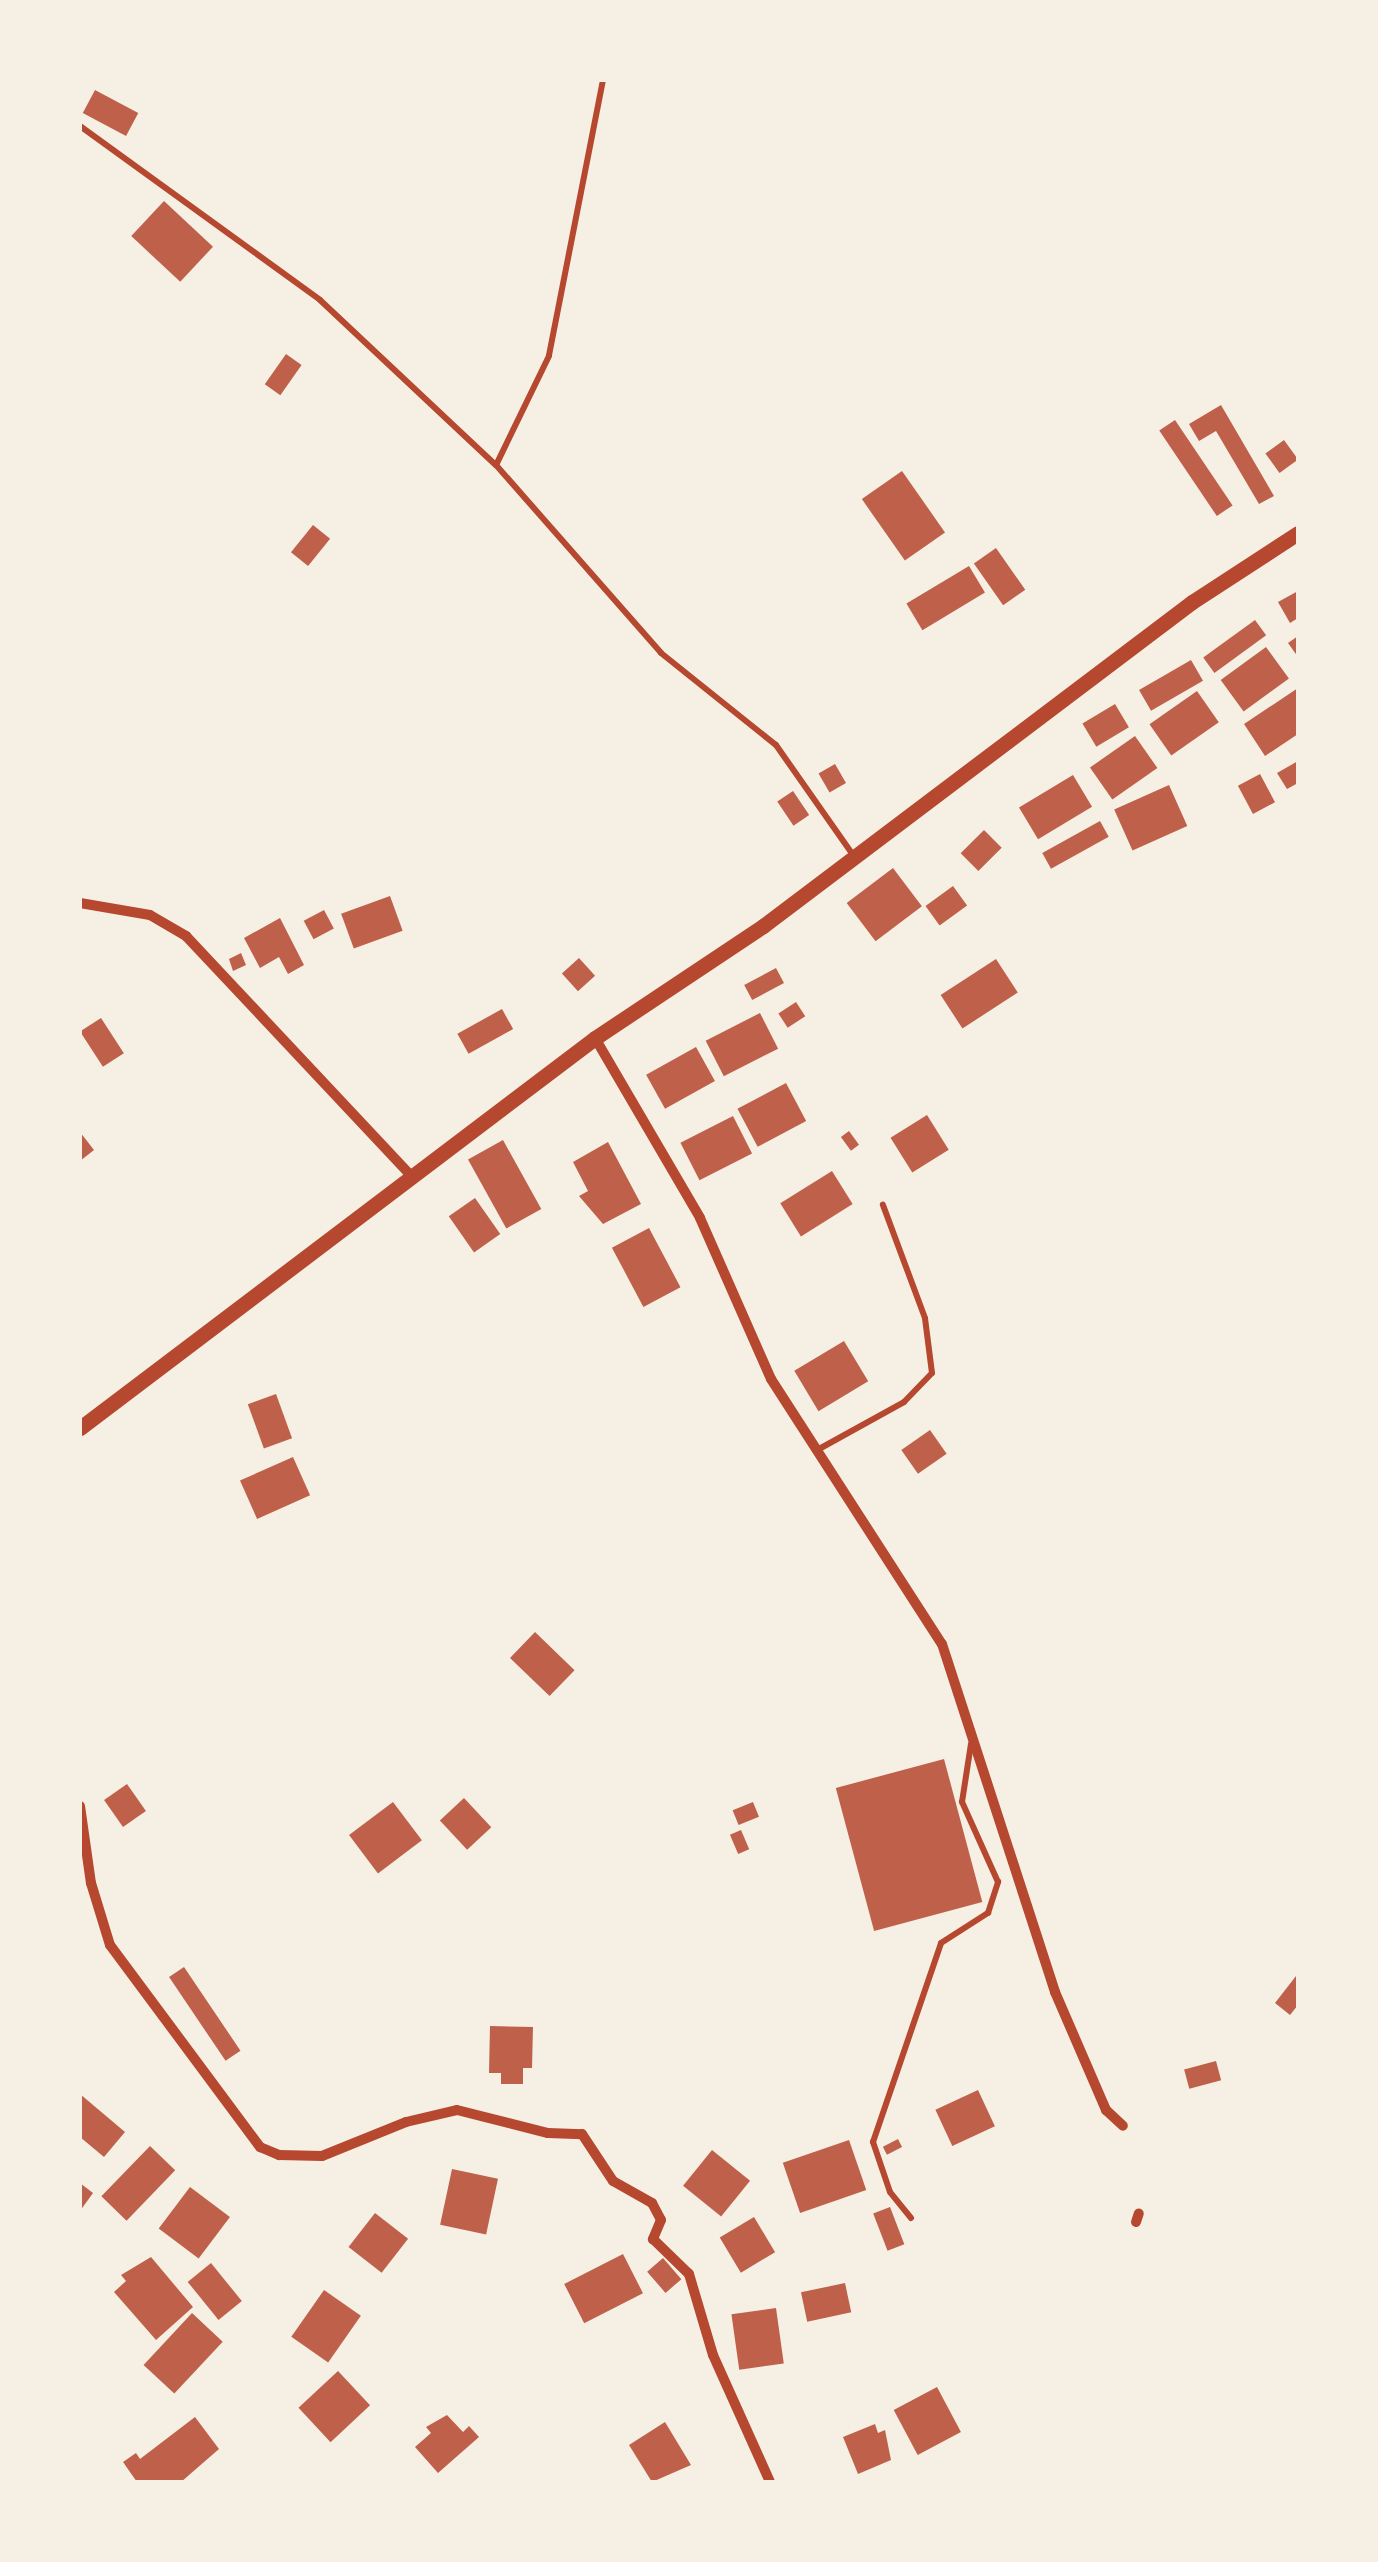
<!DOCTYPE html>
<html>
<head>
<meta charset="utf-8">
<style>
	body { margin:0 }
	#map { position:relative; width:1378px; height:2562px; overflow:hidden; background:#f6efe4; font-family:Montserrat,sans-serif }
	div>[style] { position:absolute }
	.building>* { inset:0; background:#bf614a; transform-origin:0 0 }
	.service>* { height:6px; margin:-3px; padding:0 3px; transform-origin:3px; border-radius:3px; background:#b5482f }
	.minor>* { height:10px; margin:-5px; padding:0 5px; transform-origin:5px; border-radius:5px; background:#b5482f }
	.secondary>* { height:15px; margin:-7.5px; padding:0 7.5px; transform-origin:7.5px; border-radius:7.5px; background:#b5482f }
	span { translate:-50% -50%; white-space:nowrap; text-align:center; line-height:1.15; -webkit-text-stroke:8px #f6efe4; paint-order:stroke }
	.frame { position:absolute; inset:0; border:82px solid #f6efe4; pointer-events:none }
</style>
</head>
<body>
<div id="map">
	<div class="building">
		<i style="left:95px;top:90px;width:49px;height:26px;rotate:28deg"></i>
		<i style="left:164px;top:201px;width:67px;height:48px;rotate:43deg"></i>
		<i style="left:286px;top:354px;width:19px;height:37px;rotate:35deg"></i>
		<i style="clip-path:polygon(1221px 405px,1274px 496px,1259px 504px,1216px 431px,1199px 441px,1189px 424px)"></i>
		<i style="left:1175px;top:420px;width:103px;height:19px;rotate:56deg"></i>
		<i style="left:1284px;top:440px;width:24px;height:23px;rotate:54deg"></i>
		<i style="left:902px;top:471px;width:75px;height:49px;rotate:55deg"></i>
		<i style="left:313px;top:525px;width:22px;height:35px;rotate:39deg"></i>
		<i style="left:996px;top:548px;width:51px;height:27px;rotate:55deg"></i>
		<i style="left:969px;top:566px;width:31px;height:73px;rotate:59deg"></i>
		<i style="clip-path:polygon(1298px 591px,1298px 618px,1290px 623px,1278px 602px)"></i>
		<i style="left:1255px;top:620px;width:19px;height:64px;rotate:54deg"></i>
		<i style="clip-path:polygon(1298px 636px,1298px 657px,1288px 643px)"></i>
		<i style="left:1266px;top:647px;width:39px;height:56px;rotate:54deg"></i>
		<i style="left:1191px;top:660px;width:24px;height:60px;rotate:60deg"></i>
		<i style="clip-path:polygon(1298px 688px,1298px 734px,1265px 756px,1244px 724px)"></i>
		<i style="left:1197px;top:691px;width:38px;height:58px;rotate:55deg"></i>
		<i style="left:1115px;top:704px;width:27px;height:38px;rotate:59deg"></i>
		<i style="left:1135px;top:736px;width:39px;height:55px;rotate:55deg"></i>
		<i style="clip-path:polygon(1298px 761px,1298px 783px,1287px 789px,1277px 773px)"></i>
		<i style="left:835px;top:764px;width:22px;height:19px;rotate:60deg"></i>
		<i style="left:1260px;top:774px;width:32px;height:25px;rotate:62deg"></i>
		<i style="left:1073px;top:775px;width:37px;height:63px;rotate:59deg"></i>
		<i style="left:1169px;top:785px;width:45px;height:60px;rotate:66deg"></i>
		<i style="left:793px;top:791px;width:29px;height:19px;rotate:56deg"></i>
		<i style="left:1100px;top:821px;width:18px;height:66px;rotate:61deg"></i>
		<i style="left:984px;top:830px;width:25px;height:33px;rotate:45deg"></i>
		<i style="left:893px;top:868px;width:48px;height:58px;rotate:53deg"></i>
		<i style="left:953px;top:886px;width:24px;height:34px;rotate:54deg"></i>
		<i style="left:390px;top:896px;width:37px;height:52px;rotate:70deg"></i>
		<i style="left:324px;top:910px;width:21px;height:23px;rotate:62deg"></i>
		<i style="clip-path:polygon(280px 918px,304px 965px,288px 974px,279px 957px,260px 968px,244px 938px)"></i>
		<i style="clip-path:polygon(241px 953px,246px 965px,233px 971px,229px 959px)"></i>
		<i style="left:579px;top:958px;width:24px;height:23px;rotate:48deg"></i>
		<i style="left:996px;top:959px;width:40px;height:66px;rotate:57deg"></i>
		<i style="left:776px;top:968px;width:17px;height:36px;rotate:62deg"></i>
		<i style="left:796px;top:1002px;width:17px;height:21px;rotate:57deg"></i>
		<i style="left:502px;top:1009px;width:23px;height:51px;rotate:61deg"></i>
		<i style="left:760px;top:1013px;width:40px;height:61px;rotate:63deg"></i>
		<i style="left:101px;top:1018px;width:42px;height:25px;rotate:57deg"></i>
		<i style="left:696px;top:1047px;width:39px;height:57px;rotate:61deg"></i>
		<i style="left:786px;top:1083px;width:43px;height:55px;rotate:62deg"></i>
		<i style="left:927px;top:1115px;width:41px;height:43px;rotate:58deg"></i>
		<i style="left:733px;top:1116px;width:42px;height:59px;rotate:63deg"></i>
		<i style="left:849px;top:1131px;width:17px;height:10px;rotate:54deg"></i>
		<i style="clip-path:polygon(80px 1132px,94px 1150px,80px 1161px)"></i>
		<i style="left:503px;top:1140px;width:79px;height:40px;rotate:61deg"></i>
		<i style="clip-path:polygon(608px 1142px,641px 1204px,603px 1224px,579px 1196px,588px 1191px,573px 1162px)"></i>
		<i style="left:832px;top:1171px;width:39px;height:61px;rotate:58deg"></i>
		<i style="left:475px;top:1198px;width:44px;height:32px;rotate:55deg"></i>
		<i style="left:649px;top:1228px;width:67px;height:42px;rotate:62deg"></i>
		<i style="left:844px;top:1341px;width:47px;height:58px;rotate:59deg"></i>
		<i style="left:276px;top:1394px;width:47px;height:30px;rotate:70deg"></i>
		<i style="left:930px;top:1430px;width:29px;height:35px;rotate:55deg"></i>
		<i style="left:293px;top:1457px;width:42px;height:58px;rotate:66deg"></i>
		<i style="left:535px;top:1632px;width:55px;height:36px;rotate:44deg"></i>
		<i style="left:944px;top:1759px;width:148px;height:112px;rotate:75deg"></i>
		<i style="left:127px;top:1784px;width:33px;height:28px;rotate:55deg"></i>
		<i style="left:464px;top:1798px;width:40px;height:33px;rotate:47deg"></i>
		<i style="left:393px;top:1802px;width:48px;height:55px;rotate:53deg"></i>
		<i style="left:753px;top:1802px;width:16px;height:22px;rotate:68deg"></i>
		<i style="left:741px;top:1830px;width:21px;height:12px;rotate:67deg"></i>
		<i style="left:184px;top:1967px;width:101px;height:18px;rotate:56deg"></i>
		<i style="clip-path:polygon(1296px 1976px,1298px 2005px,1290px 2015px,1275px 2003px)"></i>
		<i style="clip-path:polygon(490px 2026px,533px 2027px,532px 2068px,523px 2068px,523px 2084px,501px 2084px,501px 2073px,489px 2073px)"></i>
		<i style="left:1216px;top:2061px;width:20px;height:33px;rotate:75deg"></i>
		<i style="left:978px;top:2090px;width:40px;height:47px;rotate:65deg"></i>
		<i style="clip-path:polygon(80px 2094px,125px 2132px,104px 2157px,80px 2137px)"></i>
		<i style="left:898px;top:2139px;width:9px;height:17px;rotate:63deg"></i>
		<i style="left:849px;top:2140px;width:53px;height:70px;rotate:71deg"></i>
		<i style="left:150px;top:2146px;width:35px;height:70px;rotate:44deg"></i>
		<i style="left:712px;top:2150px;width:49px;height:46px;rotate:39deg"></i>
		<i style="left:452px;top:2169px;width:47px;height:57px;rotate:12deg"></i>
		<i style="clip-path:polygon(80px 2183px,93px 2193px,80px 2211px)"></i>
		<i style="left:190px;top:2187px;width:50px;height:52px;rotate:37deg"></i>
		<i style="left:890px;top:2207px;width:40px;height:18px;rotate:69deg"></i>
		<i style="left:375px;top:2213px;width:42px;height:43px;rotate:38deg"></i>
		<i style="left:754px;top:2217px;width:41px;height:40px;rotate:59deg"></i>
		<i style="left:623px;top:2254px;width:44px;height:66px;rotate:63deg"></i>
		<i style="clip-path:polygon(151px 2257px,193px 2307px,156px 2340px,114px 2292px,126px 2281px,121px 2275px)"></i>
		<i style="left:663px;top:2258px;width:28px;height:21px;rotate:49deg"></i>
		<i style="left:211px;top:2263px;width:49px;height:30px;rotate:51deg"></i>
		<i style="left:845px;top:2283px;width:30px;height:45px;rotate:78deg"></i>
		<i style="left:324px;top:2290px;width:45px;height:57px;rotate:35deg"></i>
		<i style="left:776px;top:2308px;width:56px;height:45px;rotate:82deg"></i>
		<i style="left:192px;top:2313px;width:42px;height:71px;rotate:43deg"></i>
		<i style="left:338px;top:2371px;width:47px;height:54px;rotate:47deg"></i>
		<i style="left:937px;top:2387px;width:51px;height:49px;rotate:62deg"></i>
		<i style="clip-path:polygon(447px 2415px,463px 2432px,469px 2426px,479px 2437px,438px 2473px,415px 2447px,431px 2433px,426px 2427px)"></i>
		<i style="clip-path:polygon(195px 2417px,219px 2449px,181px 2482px,137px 2482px,123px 2462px,136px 2453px,140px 2459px)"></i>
		<i style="clip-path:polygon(665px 2422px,691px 2465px,652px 2482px,629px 2445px)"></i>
		<i style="clip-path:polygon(875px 2424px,878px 2433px,885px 2430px,891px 2460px,858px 2474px,843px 2437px)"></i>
	</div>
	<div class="service">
		<i style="left:603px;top:80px;width:281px;rotate:101.1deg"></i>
		<i style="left:549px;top:356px;width:121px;rotate:115.9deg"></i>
		<i style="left:496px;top:465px;width:250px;rotate:48.7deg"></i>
		<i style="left:661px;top:653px;width:147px;rotate:38.7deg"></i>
		<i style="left:776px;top:745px;width:138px;rotate:55deg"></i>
		<i style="left:80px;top:126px;width:296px;rotate:35.9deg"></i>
		<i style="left:320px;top:300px;width:241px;rotate:43.2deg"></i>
		<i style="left:819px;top:1449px;width:97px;rotate:-28.9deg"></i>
		<i style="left:904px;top:1402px;width:40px;rotate:-46deg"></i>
		<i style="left:932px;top:1373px;width:55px;rotate:-97.3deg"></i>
		<i style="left:925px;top:1318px;width:121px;rotate:-110.4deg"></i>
		<i style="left:911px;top:2218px;width:33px;rotate:-129deg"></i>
		<i style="left:890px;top:2192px;width:53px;rotate:-108.8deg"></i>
		<i style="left:873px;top:2142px;width:210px;rotate:-71.1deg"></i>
		<i style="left:941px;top:1943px;width:56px;rotate:-32.6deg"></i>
		<i style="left:988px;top:1913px;width:33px;rotate:-72deg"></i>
		<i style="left:998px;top:1882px;width:88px;rotate:-114.2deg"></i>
		<i style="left:962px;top:1802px;width:59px;rotate:-81.2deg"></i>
	</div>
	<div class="minor">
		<i style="left:80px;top:903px;width:71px;rotate:9.7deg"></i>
		<i style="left:150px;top:915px;width:42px;rotate:30.3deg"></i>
		<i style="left:186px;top:936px;width:329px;rotate:46.8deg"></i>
		<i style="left:595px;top:1038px;width:208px;rotate:59.7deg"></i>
		<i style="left:700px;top:1218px;width:176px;rotate:66.2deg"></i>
		<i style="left:771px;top:1379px;width:315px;rotate:57.2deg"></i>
		<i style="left:942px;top:1644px;width:366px;rotate:72deg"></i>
		<i style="left:1055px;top:1992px;width:129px;rotate:66.6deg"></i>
		<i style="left:1106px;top:2110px;width:23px;rotate:43deg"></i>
		<i style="left:80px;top:1806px;width:78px;rotate:81.9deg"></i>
		<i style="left:91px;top:1883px;width:65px;rotate:73deg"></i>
		<i style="left:110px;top:1945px;width:252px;rotate:53.4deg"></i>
		<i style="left:260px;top:2147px;width:21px;rotate:23deg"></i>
		<i style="left:279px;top:2155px;width:43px;rotate:1.3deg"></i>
		<i style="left:322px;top:2156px;width:91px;rotate:-22deg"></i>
		<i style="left:406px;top:2122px;width:52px;rotate:-13.2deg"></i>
		<i style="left:457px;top:2110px;width:94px;rotate:14.2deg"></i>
		<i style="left:548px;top:2133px;width:34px;rotate:2deg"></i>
		<i style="left:582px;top:2134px;width:56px;rotate:56.6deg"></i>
		<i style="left:613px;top:2181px;width:45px;rotate:29.4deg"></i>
		<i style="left:652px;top:2203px;width:19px;rotate:62deg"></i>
		<i style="left:661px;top:2220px;width:21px;rotate:113deg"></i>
		<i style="left:653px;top:2239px;width:50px;rotate:44.2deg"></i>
		<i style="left:689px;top:2274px;width:84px;rotate:73.5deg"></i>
		<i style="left:713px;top:2355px;width:139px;rotate:65.8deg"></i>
		<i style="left:1136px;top:2222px;width:9px;rotate:-72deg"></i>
	</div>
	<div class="secondary">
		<i style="left:80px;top:1428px;width:646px;rotate:-37.14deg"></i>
		<i style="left:595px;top:1038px;width:202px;rotate:-33.7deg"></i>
		<i style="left:763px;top:926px;width:538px;rotate:-37.06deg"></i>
		<i style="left:1192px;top:602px;width:126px;rotate:-33.1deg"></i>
	</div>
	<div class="frame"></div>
</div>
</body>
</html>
